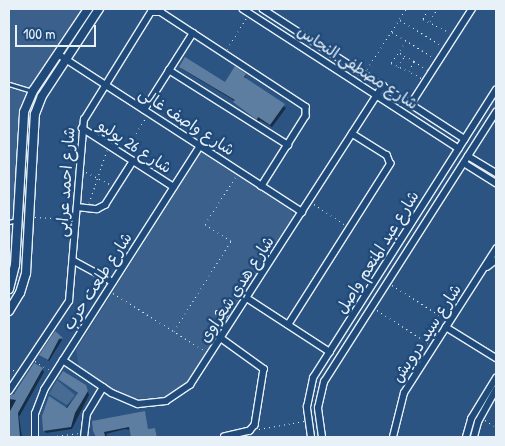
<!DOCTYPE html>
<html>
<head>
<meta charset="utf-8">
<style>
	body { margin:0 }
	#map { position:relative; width:505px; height:446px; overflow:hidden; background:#2b5482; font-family:"Patrick Hand","Playpen Sans Arabic",sans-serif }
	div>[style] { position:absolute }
	.built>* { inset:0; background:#3a608b }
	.green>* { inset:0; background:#476b93 }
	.shadow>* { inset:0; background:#0007 }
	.building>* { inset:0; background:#5d7da1 }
	.path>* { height:1px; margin-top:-0.5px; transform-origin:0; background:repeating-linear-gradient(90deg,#e8f1f8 0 1px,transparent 0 5px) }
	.roads { filter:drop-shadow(1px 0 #e8f1f8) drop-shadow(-1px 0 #e8f1f8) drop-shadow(0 1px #e8f1f8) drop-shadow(0 -1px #e8f1f8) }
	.lane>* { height:3px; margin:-1.5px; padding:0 1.5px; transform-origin:1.5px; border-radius:1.5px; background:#1f4a7a }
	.street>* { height:5.5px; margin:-2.75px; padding:0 2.75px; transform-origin:2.75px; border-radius:2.75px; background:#1f4a7a }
	.secondary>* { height:8px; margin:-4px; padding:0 4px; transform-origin:4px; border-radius:4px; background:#1f4a7a }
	span { translate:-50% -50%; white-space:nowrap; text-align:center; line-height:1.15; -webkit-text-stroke:5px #1f4a7a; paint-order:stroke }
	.street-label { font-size:16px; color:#e8f1f8 }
	.frame { position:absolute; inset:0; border:10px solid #e8f1f8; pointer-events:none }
	.scale { position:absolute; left:15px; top:25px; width:81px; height:22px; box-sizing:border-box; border:2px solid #e8f1f8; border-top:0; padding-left:6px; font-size:15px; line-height:18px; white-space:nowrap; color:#e8f1f8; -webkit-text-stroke:4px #1f4a7a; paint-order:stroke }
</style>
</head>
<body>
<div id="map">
	<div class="built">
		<i style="clip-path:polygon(9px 9px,94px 9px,30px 109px,22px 270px,9px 301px)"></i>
		<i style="clip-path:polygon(201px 152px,291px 210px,294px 217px,186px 384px,161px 399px,128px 398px,79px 368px,76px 350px)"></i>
	</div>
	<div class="green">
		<i style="clip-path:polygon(57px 380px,75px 395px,67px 405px,49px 394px)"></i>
	</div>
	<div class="shadow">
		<i style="clip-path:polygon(180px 68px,225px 83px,245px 75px,246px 80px,286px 108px,272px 127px,260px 120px,259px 122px,235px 101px)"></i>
		<i style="clip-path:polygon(55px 333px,62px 340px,49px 361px,40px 355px)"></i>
		<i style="clip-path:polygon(42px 369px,44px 372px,19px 417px,22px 437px,9px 437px,10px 397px)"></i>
		<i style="clip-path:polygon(59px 379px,87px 389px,89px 395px,72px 429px,46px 433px,44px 430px,79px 394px)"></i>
		<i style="clip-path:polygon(144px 413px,148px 431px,155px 429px,157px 437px,132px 437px,131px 430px,125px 429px,106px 434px,108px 437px,98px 437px,94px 422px)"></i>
	</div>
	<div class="building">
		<i style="clip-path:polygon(185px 57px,225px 82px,235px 66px,246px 74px,244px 77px,285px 104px,270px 125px,258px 117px,257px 120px,233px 102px,235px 100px,179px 67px)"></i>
		<i style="clip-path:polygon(55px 331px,63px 338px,59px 339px,48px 360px,39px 355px)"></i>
		<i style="clip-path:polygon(34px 363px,43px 368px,18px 413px,20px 437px,9px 437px,9px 413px,16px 400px,9px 399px,9px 396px,14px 394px)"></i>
		<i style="clip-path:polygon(63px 371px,86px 385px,88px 391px,75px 413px,71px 427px,43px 431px,42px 416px,49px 396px,67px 408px,78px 393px,58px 379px)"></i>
		<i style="clip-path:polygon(145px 411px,148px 429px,155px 428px,157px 437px,131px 437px,129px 427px,104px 432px,105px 436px,96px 437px,93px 431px,92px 421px)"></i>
	</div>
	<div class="path">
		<i style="left:428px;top:9px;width:11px;rotate:117deg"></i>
		<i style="left:423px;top:19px;width:30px;rotate:27deg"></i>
		<i style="left:400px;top:20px;width:48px;rotate:31.4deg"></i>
		<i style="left:430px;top:21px;width:14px;rotate:-60deg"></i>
		<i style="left:392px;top:32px;width:48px;rotate:31.4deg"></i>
		<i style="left:406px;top:41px;width:27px;rotate:124deg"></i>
		<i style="left:391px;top:63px;width:19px;rotate:25deg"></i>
		<i style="left:227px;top:49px;width:36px;rotate:-58deg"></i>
		<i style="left:400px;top:53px;width:16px;rotate:30deg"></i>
		<i style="left:398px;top:67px;width:12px;rotate:-59deg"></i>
		<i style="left:367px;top:69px;width:72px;rotate:-57deg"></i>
		<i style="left:421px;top:78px;width:14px;rotate:-150deg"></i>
		<i style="left:409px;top:71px;width:11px;rotate:-63deg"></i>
		<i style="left:414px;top:61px;width:17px;rotate:33deg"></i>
		<i style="left:125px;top:150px;width:38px;rotate:-57deg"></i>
		<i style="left:86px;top:172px;width:28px;rotate:27deg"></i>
		<i style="left:89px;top:203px;width:56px;rotate:-71.2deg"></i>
		<i style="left:314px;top:204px;width:36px;rotate:34deg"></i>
		<i style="left:35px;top:217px;width:36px;rotate:3deg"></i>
		<i style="left:392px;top:285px;width:62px;rotate:32.4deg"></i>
		<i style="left:113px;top:293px;width:109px;rotate:32.2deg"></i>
		<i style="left:377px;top:310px;width:61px;rotate:32.9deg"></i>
		<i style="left:174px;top:331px;width:107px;rotate:-57.7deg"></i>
		<i style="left:231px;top:241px;width:31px;rotate:-147deg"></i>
		<i style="left:205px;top:224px;width:57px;rotate:-57.1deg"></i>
		<i style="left:35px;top:361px;width:19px;rotate:32deg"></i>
		<i style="left:9px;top:367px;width:7px;rotate:34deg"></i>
		<i style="left:485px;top:420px;width:13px;rotate:32deg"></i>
		<i style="left:259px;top:429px;width:46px;rotate:-10.1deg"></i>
		<i style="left:47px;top:437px;width:31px;rotate:-7deg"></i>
	</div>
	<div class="roads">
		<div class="lane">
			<i style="left:9px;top:84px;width:24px;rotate:17deg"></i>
			<i style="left:9px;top:222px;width:8px;rotate:-14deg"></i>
			<i style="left:217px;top:312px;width:8px;rotate:30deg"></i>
			<i style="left:224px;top:316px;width:9px;rotate:-58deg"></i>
		</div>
		<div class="street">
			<i style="left:243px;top:9px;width:257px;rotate:32.9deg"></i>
			<i style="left:263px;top:9px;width:240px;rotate:32.8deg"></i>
			<i style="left:58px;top:54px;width:291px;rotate:32.9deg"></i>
			<i style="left:169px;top:70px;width:141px;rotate:32.2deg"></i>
			<i style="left:411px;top:104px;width:113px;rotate:-57.3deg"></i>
			<i style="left:144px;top:110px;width:91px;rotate:-57.5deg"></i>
			<i style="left:82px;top:128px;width:109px;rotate:32.7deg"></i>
			<i style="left:468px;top:156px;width:33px;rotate:31deg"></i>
			<i style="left:464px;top:163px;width:38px;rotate:32deg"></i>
			<i style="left:77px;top:207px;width:20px;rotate:6deg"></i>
			<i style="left:97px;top:209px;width:9px;rotate:-27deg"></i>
			<i style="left:105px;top:205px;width:52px;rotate:-57.5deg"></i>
			<i style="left:74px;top:261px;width:44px;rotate:28.3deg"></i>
			<i style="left:487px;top:267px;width:11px;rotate:-38deg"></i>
			<i style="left:247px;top:298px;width:99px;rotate:33deg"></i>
			<i style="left:288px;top:325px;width:191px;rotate:-57.6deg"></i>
			<i style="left:390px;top:164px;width:9px;rotate:-111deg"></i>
			<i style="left:387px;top:156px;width:41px;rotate:-147.8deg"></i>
			<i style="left:446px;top:327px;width:59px;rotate:31.8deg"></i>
			<i style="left:221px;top:338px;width:53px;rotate:35.8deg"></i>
			<i style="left:264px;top:369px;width:57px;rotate:99.1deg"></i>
			<i style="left:255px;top:425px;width:8px;rotate:130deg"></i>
			<i style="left:250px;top:431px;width:26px;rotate:167deg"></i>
			<i style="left:63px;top:360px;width:59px;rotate:34deg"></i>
			<i style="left:112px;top:393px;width:28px;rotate:23deg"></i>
			<i style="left:138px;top:404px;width:28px;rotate:-6deg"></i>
			<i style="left:166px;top:401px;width:29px;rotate:-34deg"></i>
			<i style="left:190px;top:385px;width:356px;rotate:-57.2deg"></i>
			<i style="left:9px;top:391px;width:108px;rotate:-56.3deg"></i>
			<i style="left:69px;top:301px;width:182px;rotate:-85.3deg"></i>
			<i style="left:84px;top:120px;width:127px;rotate:-58.2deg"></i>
			<i style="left:151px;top:12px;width:10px"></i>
			<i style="left:161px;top:12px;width:173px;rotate:33.2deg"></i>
			<i style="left:306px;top:107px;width:9px;rotate:90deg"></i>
			<i style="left:306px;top:116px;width:83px;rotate:122.2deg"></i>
			<i style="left:35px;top:437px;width:23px;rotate:-90deg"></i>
			<i style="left:35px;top:414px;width:26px;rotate:-69deg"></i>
			<i style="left:44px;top:390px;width:290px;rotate:-57.4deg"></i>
			<i style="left:84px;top:437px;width:23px;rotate:-83deg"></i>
			<i style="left:87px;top:414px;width:31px;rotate:-59deg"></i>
			<i style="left:311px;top:437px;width:30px;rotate:-98deg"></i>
			<i style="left:307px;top:407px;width:30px;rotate:-78deg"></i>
			<i style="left:313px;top:378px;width:341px;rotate:-57.6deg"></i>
			<i style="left:322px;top:437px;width:29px;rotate:-98deg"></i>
			<i style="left:318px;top:408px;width:27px;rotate:-77deg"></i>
			<i style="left:324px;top:382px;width:320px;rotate:-57.5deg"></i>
			<i style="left:393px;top:437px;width:45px;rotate:-76deg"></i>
			<i style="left:404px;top:393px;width:171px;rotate:-57.4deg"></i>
			<i style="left:466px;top:437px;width:19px;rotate:-74deg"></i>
			<i style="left:471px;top:419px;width:48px;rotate:-58.6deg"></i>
			<i style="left:474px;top:437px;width:16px;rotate:-75deg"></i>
			<i style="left:478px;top:422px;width:37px;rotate:-61deg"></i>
		</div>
		<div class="secondary">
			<i style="left:9px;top:289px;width:25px;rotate:-76deg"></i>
			<i style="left:15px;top:265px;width:153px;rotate:-86.6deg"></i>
			<i style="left:24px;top:112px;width:23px;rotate:-67deg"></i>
			<i style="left:33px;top:91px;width:99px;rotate:-56.1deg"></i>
			<i style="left:9px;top:311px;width:21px;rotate:-59deg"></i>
			<i style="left:20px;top:293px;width:21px;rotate:-73deg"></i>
			<i style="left:26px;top:273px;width:159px;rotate:-86.8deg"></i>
			<i style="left:35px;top:114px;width:19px;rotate:-69deg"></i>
			<i style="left:42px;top:96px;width:104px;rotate:-56.8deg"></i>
		</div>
	</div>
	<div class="street-label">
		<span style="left:358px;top:67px;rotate:33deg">شارع مصطفى النحاس</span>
		<span style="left:187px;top:121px;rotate:33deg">شارع واصف غالى</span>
		<span style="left:135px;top:146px;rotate:33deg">شارع 26 يوليو</span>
		<span style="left:65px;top:182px;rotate:-86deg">شارع احمد عرابى</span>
		<span style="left:377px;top:252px;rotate:-58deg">شارع عبد المنعم واصل</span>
		<span style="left:97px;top:281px;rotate:-57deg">شارع طلعت حرب</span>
		<span style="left:236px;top:289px;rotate:-57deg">شارع هدي شعراوى</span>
		<span style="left:426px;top:333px;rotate:-57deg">شارع سيد درويش</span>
	</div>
	<div class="frame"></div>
	<div class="scale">100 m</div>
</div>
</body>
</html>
